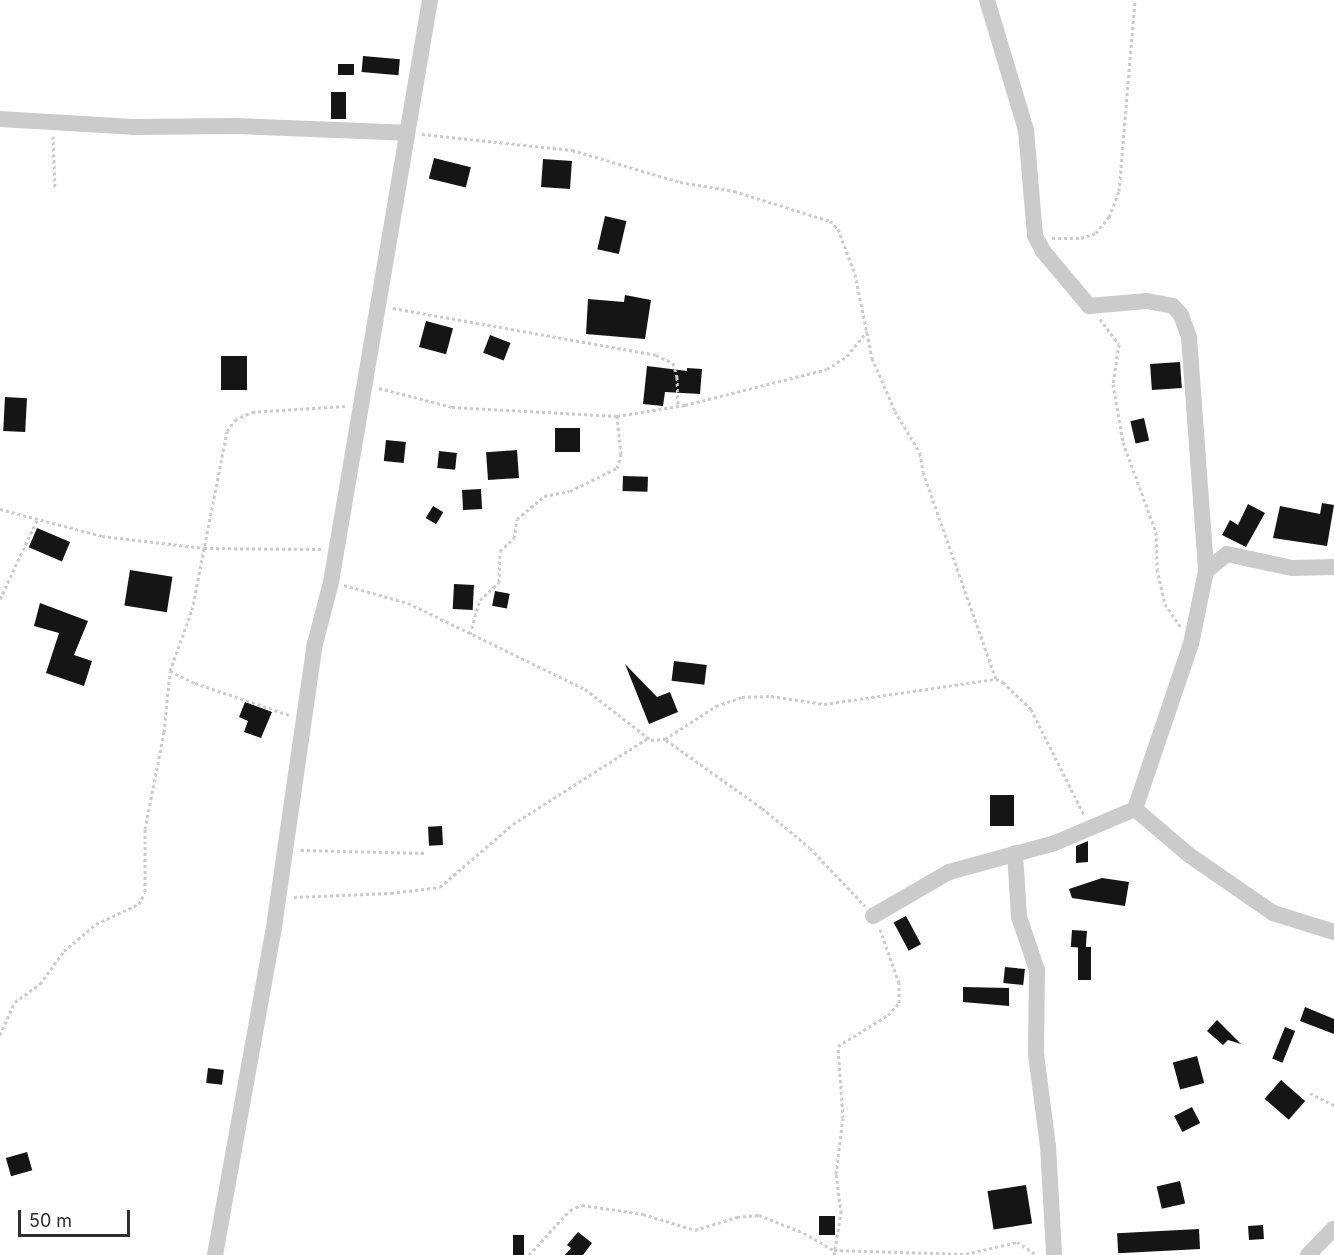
<!DOCTYPE html>
<html>
<head>
<meta charset="utf-8">
<style>
	body { margin:0 }
	#map { position:relative; width:1334px; height:1255px; overflow:hidden; background:#fff; font-family:Inter,sans-serif }
	div>[style] { position:absolute }
	.building>* { inset:0; background:#151515; transform-origin:0 0 }
	.path>* { height:3px; margin-top:-1.5px; transform-origin:0; background:repeating-linear-gradient(90deg,#cbcbcb 0 3px,transparent 0 6px) }
	.street>* { height:16px; margin:-8px; padding:0 8px; transform-origin:8px; border-radius:8px; background:#cbcbcb }
	span { translate:-50% -50%; white-space:nowrap; text-align:center; line-height:1.15; -webkit-text-stroke:6px #fff; paint-order:stroke }
	.scale { position:absolute; left:18px; top:1210px; width:112px; height:27px; box-sizing:border-box; border:3px solid #2e2e2e; border-top:0; padding-left:8px; font-size:18px; line-height:21px; white-space:nowrap; color:#2e2e2e; -webkit-text-stroke:4px #fff; paint-order:stroke }
</style>
</head>
<body>
<div id="map">
	<div class="building">
		<i style="left:363px;top:56px;width:37px;height:16px;rotate:5deg"></i>
		<i style="left:338px;top:64px;width:16px;height:11px"></i>
		<i style="left:331px;top:92px;width:15px;height:27px"></i>
		<i style="left:434px;top:158px;width:38px;height:21px;rotate:14deg"></i>
		<i style="left:543px;top:159px;width:29px;height:28px;rotate:4deg"></i>
		<i style="left:605px;top:216px;width:22px;height:34px;rotate:13deg"></i>
		<i style="clip-path:polygon(625px 295px,651px 300px,645px 339px,586px 334px,588px 299px,624px 302px)"></i>
		<i style="left:426px;top:321px;width:28px;height:27px;rotate:15deg"></i>
		<i style="left:490px;top:335px;width:22px;height:19px;rotate:21deg"></i>
		<i style="left:221px;top:356px;width:26px;height:34px"></i>
		<i style="left:1180px;top:362px;width:26px;height:30px;rotate:86deg"></i>
		<i style="clip-path:polygon(647px 366px,687px 371px,687px 368px,702px 369px,700px 394px,665px 392px,663px 406px,643px 404px)"></i>
		<i style="left:5px;top:397px;width:22px;height:34px;rotate:3deg"></i>
		<i style="left:1144px;top:418px;width:23px;height:14px;rotate:77deg"></i>
		<i style="left:555px;top:428px;width:25px;height:24px"></i>
		<i style="left:386px;top:440px;width:20px;height:21px;rotate:6deg"></i>
		<i style="left:517px;top:450px;width:28px;height:31px;rotate:86deg"></i>
		<i style="left:439px;top:451px;width:18px;height:17px;rotate:6deg"></i>
		<i style="left:623px;top:476px;width:25px;height:15px;rotate:2deg"></i>
		<i style="left:481px;top:489px;width:20px;height:19px;rotate:87deg"></i>
		<i style="clip-path:polygon(1322px 503px,1334px 505px,1327px 546px,1273px 538px,1280px 506px,1320px 514px)"></i>
		<i style="clip-path:polygon(1248px 504px,1265px 513px,1246px 547px,1222px 535px,1230px 520px,1238px 525px)"></i>
		<i style="left:433px;top:506px;width:12px;height:14px;rotate:31deg"></i>
		<i style="left:37px;top:528px;width:36px;height:21px;rotate:23deg"></i>
		<i style="left:130px;top:570px;width:43px;height:36px;rotate:9deg"></i>
		<i style="left:454px;top:584px;width:20px;height:25px;rotate:3deg"></i>
		<i style="left:495px;top:591px;width:15px;height:15px;rotate:11deg"></i>
		<i style="clip-path:polygon(40px 603px,88px 621px,74px 655px,92px 661px,84px 686px,46px 673px,59px 633px,34px 626px)"></i>
		<i style="left:674px;top:661px;width:33px;height:20px;rotate:7deg"></i>
		<i style="clip-path:polygon(625px 664px,657px 697px,670px 692px,678px 712px,649px 724px)"></i>
		<i style="clip-path:polygon(245px 702px,272px 712px,261px 738px,244px 732px,248px 721px,239px 717px)"></i>
		<i style="left:990px;top:795px;width:24px;height:31px"></i>
		<i style="left:442px;top:826px;width:19px;height:14px;rotate:87deg"></i>
		<i style="clip-path:polygon(1088px 841px,1088px 862px,1076px 863px,1076px 846px)"></i>
		<i style="clip-path:polygon(1102px 878px,1129px 882px,1125px 906px,1072px 898px,1069px 889px)"></i>
		<i style="left:906px;top:916px;width:32px;height:14px;rotate:62deg"></i>
		<i style="left:1072px;top:930px;width:15px;height:17px;rotate:4deg"></i>
		<i style="left:1078px;top:947px;width:13px;height:33px"></i>
		<i style="left:1005px;top:967px;width:20px;height:16px;rotate:6deg"></i>
		<i style="clip-path:polygon(963px 987px,1009px 988px,1009px 1006px,963px 1002px)"></i>
		<i style="clip-path:polygon(1305px 1007px,1334px 1019px,1334px 1034px,1300px 1021px)"></i>
		<i style="clip-path:polygon(1217px 1020px,1241px 1044px,1228px 1040px,1223px 1045px,1207px 1031px)"></i>
		<i style="left:1285px;top:1027px;width:11px;height:34px;rotate:22deg"></i>
		<i style="left:1197px;top:1056px;width:28px;height:25px;rotate:75deg"></i>
		<i style="left:208px;top:1068px;width:16px;height:15px;rotate:7deg"></i>
		<i style="left:1281px;top:1080px;width:32px;height:25px;rotate:41deg"></i>
		<i style="left:1192px;top:1107px;width:18px;height:20px;rotate:63deg"></i>
		<i style="left:27px;top:1152px;width:19px;height:22px;rotate:74deg"></i>
		<i style="left:1180px;top:1181px;width:23px;height:24px;rotate:77deg"></i>
		<i style="left:1026px;top:1185px;width:39px;height:39px;rotate:81deg"></i>
		<i style="left:819px;top:1216px;width:16px;height:19px"></i>
		<i style="left:1263px;top:1225px;width:14px;height:15px;rotate:86deg"></i>
		<i style="left:1199px;top:1229px;width:20px;height:82px;rotate:87deg"></i>
		<i style="clip-path:polygon(578px 1232px,592px 1243px,583px 1255px,565px 1255px,571px 1248px,567px 1245px)"></i>
		<i style="left:513px;top:1235px;width:11px;height:20px"></i>
	</div>
	<div class="path">
		<i style="left:422px;top:134px;width:151px;rotate:6.1deg"></i>
		<i style="left:572px;top:150px;width:113px;rotate:16.5deg"></i>
		<i style="left:680px;top:182px;width:55px;rotate:9.5deg"></i>
		<i style="left:734px;top:191px;width:101px;rotate:17.4deg"></i>
		<i style="left:830px;top:221px;width:11px;rotate:45deg"></i>
		<i style="left:838px;top:229px;width:48px;rotate:69.3deg"></i>
		<i style="left:855px;top:274px;width:86px;rotate:78.6deg"></i>
		<i style="left:872px;top:358px;width:58px;rotate:66.5deg"></i>
		<i style="left:895px;top:411px;width:49px;rotate:59.2deg"></i>
		<i style="left:920px;top:453px;width:19px;rotate:81deg"></i>
		<i style="left:923px;top:472px;width:219px;rotate:70.6deg"></i>
		<i style="left:996px;top:679px;width:8px;rotate:23deg"></i>
		<i style="left:1003px;top:682px;width:39px;rotate:44deg"></i>
		<i style="left:1031px;top:709px;width:119px;rotate:63.4deg"></i>
		<i style="left:53px;top:136px;width:52px;rotate:87.8deg"></i>
		<i style="left:1052px;top:238px;width:29px"></i>
		<i style="left:1081px;top:238px;width:16px;rotate:-18deg"></i>
		<i style="left:1096px;top:233px;width:21px;rotate:-51deg"></i>
		<i style="left:1109px;top:217px;width:28px;rotate:-69deg"></i>
		<i style="left:1119px;top:191px;width:192px;rotate:-85.2deg"></i>
		<i style="left:393px;top:308px;width:267px;rotate:10.1deg"></i>
		<i style="left:656px;top:355px;width:19px;rotate:25deg"></i>
		<i style="left:673px;top:363px;width:15px;rotate:74deg"></i>
		<i style="left:677px;top:377px;width:29px;rotate:88deg"></i>
		<i style="left:1100px;top:319px;width:31px;rotate:53deg"></i>
		<i style="left:1119px;top:344px;width:40px;rotate:98.5deg"></i>
		<i style="left:1113px;top:384px;width:59px;rotate:80.2deg"></i>
		<i style="left:1123px;top:442px;width:96px;rotate:69.9deg"></i>
		<i style="left:1156px;top:532px;width:37px;rotate:88deg"></i>
		<i style="left:1157px;top:569px;width:36px;rotate:77deg"></i>
		<i style="left:1165px;top:604px;width:27px;rotate:56deg"></i>
		<i style="left:379px;top:388px;width:75px;rotate:14.6deg"></i>
		<i style="left:452px;top:407px;width:165px;rotate:3.1deg"></i>
		<i style="left:617px;top:416px;width:69px;rotate:-9.2deg"></i>
		<i style="left:685px;top:405px;width:146px;rotate:-14.2deg"></i>
		<i style="left:827px;top:369px;width:24px;rotate:-33deg"></i>
		<i style="left:847px;top:356px;width:32px;rotate:-51deg"></i>
		<i style="left:0;top:509px;width:106px;rotate:14.8deg"></i>
		<i style="left:102px;top:536px;width:103px;rotate:6.7deg"></i>
		<i style="left:204px;top:548px;width:117px;rotate:0.5deg"></i>
		<i style="left:344px;top:585px;width:66px;rotate:15.7deg"></i>
		<i style="left:408px;top:603px;width:197px;rotate:25.9deg"></i>
		<i style="left:585px;top:689px;width:83px;rotate:37.7deg"></i>
		<i style="left:651px;top:740px;width:14px;rotate:-4deg"></i>
		<i style="left:665px;top:739px;width:61px;rotate:-32.9deg"></i>
		<i style="left:716px;top:706px;width:28px;rotate:-19deg"></i>
		<i style="left:742px;top:697px;width:29px;rotate:-2deg"></i>
		<i style="left:771px;top:696px;width:54px;rotate:8.6deg"></i>
		<i style="left:824px;top:704px;width:174px;rotate:-8.3deg"></i>
		<i style="left:0;top:599px;width:87px;rotate:-64.9deg"></i>
		<i style="left:470px;top:634px;width:35px;rotate:-74deg"></i>
		<i style="left:480px;top:600px;width:26px;rotate:-43deg"></i>
		<i style="left:499px;top:582px;width:31px;rotate:-88deg"></i>
		<i style="left:500px;top:551px;width:19px;rotate:-43deg"></i>
		<i style="left:514px;top:538px;width:19px;rotate:-81deg"></i>
		<i style="left:517px;top:519px;width:35px;rotate:-40deg"></i>
		<i style="left:544px;top:496px;width:26px;rotate:-11deg"></i>
		<i style="left:570px;top:491px;width:52px;rotate:-26.1deg"></i>
		<i style="left:617px;top:468px;width:15px;rotate:-74deg"></i>
		<i style="left:621px;top:454px;width:38px;rotate:-96deg"></i>
		<i style="left:170px;top:671px;width:28px;rotate:26deg"></i>
		<i style="left:195px;top:683px;width:99px;rotate:18.8deg"></i>
		<i style="left:666px;top:740px;width:118px;rotate:35.3deg"></i>
		<i style="left:762px;top:808px;width:62px;rotate:39.8deg"></i>
		<i style="left:810px;top:848px;width:80px;rotate:46.5deg"></i>
		<i style="left:301px;top:850px;width:123px;rotate:1.4deg"></i>
		<i style="left:294px;top:897px;width:97px;rotate:-2.4deg"></i>
		<i style="left:391px;top:893px;width:49px;rotate:-7deg"></i>
		<i style="left:440px;top:887px;width:96px;rotate:-40.8deg"></i>
		<i style="left:513px;top:824px;width:160px;rotate:-32.5deg"></i>
		<i style="left:0;top:1035px;width:36px;rotate:-66deg"></i>
		<i style="left:15px;top:1002px;width:31px;rotate:-36deg"></i>
		<i style="left:40px;top:984px;width:41px;rotate:-54deg"></i>
		<i style="left:64px;top:951px;width:42px;rotate:-40.2deg"></i>
		<i style="left:96px;top:924px;width:47px;rotate:-24.9deg"></i>
		<i style="left:139px;top:904px;width:13px;rotate:-63deg"></i>
		<i style="left:145px;top:892px;width:63px;rotate:-90deg"></i>
		<i style="left:145px;top:829px;width:99px;rotate:-78.9deg"></i>
		<i style="left:164px;top:732px;width:61px;rotate:-84.4deg"></i>
		<i style="left:170px;top:671px;width:65px;rotate:-70.2deg"></i>
		<i style="left:192px;top:610px;width:182px;rotate:-78.9deg"></i>
		<i style="left:227px;top:431px;width:14px;rotate:-54deg"></i>
		<i style="left:235px;top:420px;width:19px;rotate:-25deg"></i>
		<i style="left:252px;top:412px;width:93px;rotate:-3.7deg"></i>
		<i style="left:1310px;top:1093px;width:27px;rotate:27deg"></i>
		<i style="left:529px;top:1255px;width:61px;rotate:-47.7deg"></i>
		<i style="left:570px;top:1210px;width:13px;rotate:-23deg"></i>
		<i style="left:582px;top:1205px;width:62px;rotate:8.4deg"></i>
		<i style="left:643px;top:1214px;width:54px;rotate:17.1deg"></i>
		<i style="left:695px;top:1230px;width:44px;rotate:-17.2deg"></i>
		<i style="left:737px;top:1217px;width:22px;rotate:-5deg"></i>
		<i style="left:759px;top:1215px;width:48px;rotate:21.8deg"></i>
		<i style="left:804px;top:1233px;width:34px;rotate:30deg"></i>
		<i style="left:834px;top:1250px;width:132px;rotate:1.7deg"></i>
		<i style="left:966px;top:1254px;width:52px;rotate:-13.2deg"></i>
		<i style="left:1017px;top:1242px;width:24px;rotate:33deg"></i>
		<i style="left:834px;top:1255px;width:43px;rotate:-80.5deg"></i>
		<i style="left:841px;top:1213px;width:39px;rotate:-97deg"></i>
		<i style="left:836px;top:1174px;width:56px;rotate:-82.9deg"></i>
		<i style="left:843px;top:1118px;width:72px;rotate:-94deg"></i>
		<i style="left:838px;top:1046px;width:59px;rotate:-31.8deg"></i>
		<i style="left:888px;top:1015px;width:16px;rotate:-47deg"></i>
		<i style="left:899px;top:1003px;width:20px;rotate:-90deg"></i>
		<i style="left:899px;top:983px;width:57px;rotate:-109.4deg"></i>
	</div>
	<div class="street">
		<i style="left:987px;top:0;width:136px;rotate:73.3deg"></i>
		<i style="left:1026px;top:130px;width:106px;rotate:85.1deg"></i>
		<i style="left:1035px;top:236px;width:17px;rotate:62deg"></i>
		<i style="left:1043px;top:251px;width:72px;rotate:50.1deg"></i>
		<i style="left:1089px;top:306px;width:58px;rotate:-4.9deg"></i>
		<i style="left:1147px;top:301px;width:26px;rotate:11deg"></i>
		<i style="left:1173px;top:306px;width:12px;rotate:48deg"></i>
		<i style="left:1181px;top:315px;width:23px;rotate:70deg"></i>
		<i style="left:1189px;top:337px;width:235px;rotate:85.8deg"></i>
		<i style="left:0;top:119px;width:133px;rotate:3.4deg"></i>
		<i style="left:133px;top:127px;width:102px;rotate:-0.6deg"></i>
		<i style="left:235px;top:126px;width:171px;rotate:2.3deg"></i>
		<i style="left:1135px;top:809px;width:174px;rotate:-71.3deg"></i>
		<i style="left:1191px;top:644px;width:75px;rotate:-78.4deg"></i>
		<i style="left:1206px;top:571px;width:27px;rotate:-39deg"></i>
		<i style="left:1227px;top:554px;width:66px;rotate:12.2deg"></i>
		<i style="left:1292px;top:568px;width:42px;rotate:-1.4deg"></i>
		<i style="left:1015px;top:853px;width:64px;rotate:86.4deg"></i>
		<i style="left:1019px;top:917px;width:56px;rotate:71.2deg"></i>
		<i style="left:1037px;top:970px;width:84px;rotate:90.7deg"></i>
		<i style="left:1036px;top:1054px;width:93px;rotate:82.6deg"></i>
		<i style="left:1048px;top:1146px;width:109px;rotate:86.8deg"></i>
		<i style="left:873px;top:916px;width:88px;rotate:-30.1deg"></i>
		<i style="left:949px;top:872px;width:110px;rotate:-15.3deg"></i>
		<i style="left:1055px;top:843px;width:87px;rotate:-23deg"></i>
		<i style="left:1135px;top:809px;width:71px;rotate:40.4deg"></i>
		<i style="left:1189px;top:855px;width:102px;rotate:34.6deg"></i>
		<i style="left:1273px;top:913px;width:64px;rotate:17.3deg"></i>
		<i style="left:215px;top:1255px;width:340px;rotate:-79.8deg"></i>
		<i style="left:275px;top:920px;width:279px;rotate:-81.8deg"></i>
		<i style="left:315px;top:644px;width:64px;rotate:-75.5deg"></i>
		<i style="left:331px;top:582px;width:590px;rotate:-80.35deg"></i>
		<i style="left:1308px;top:1255px;width:37px;rotate:-46deg"></i>
	</div>
	<div class="scale">50 m</div>
</div>
</body>
</html>
